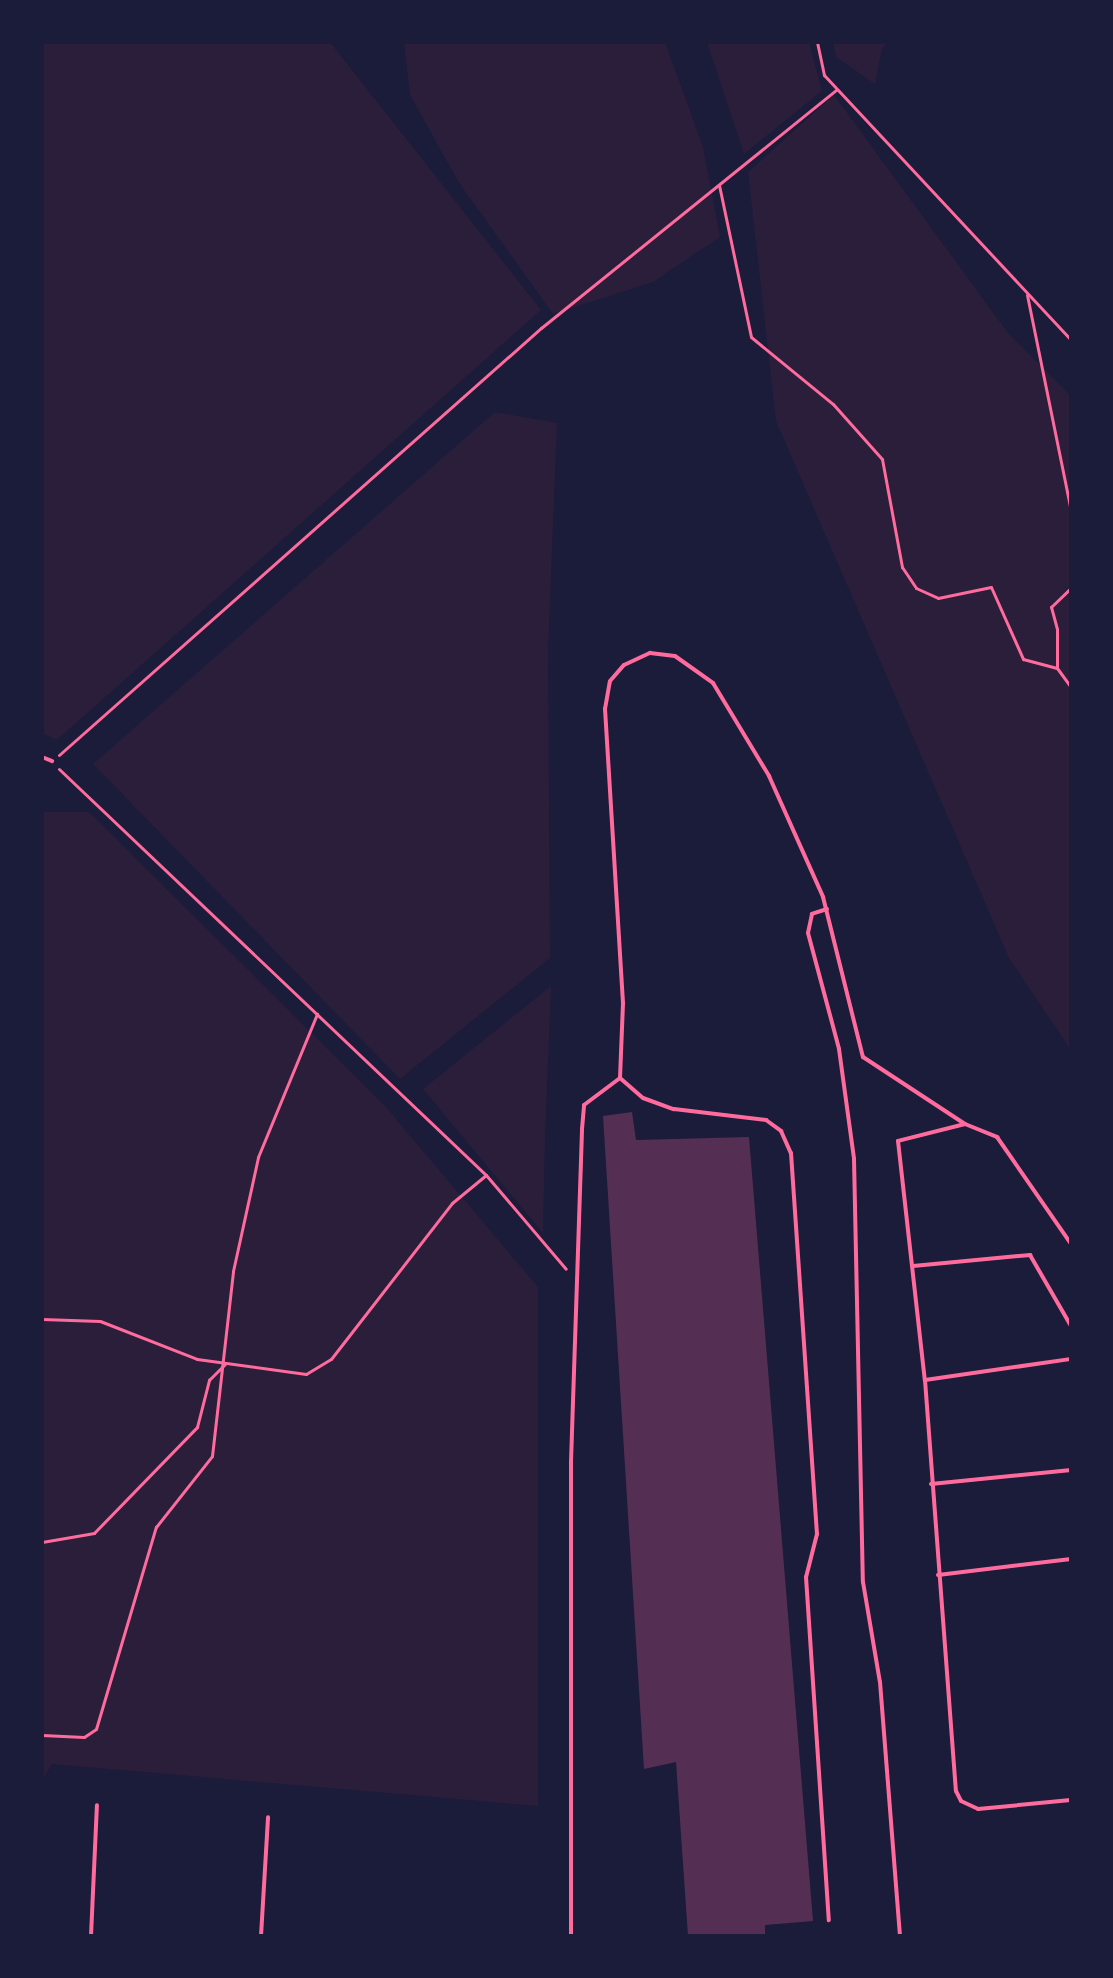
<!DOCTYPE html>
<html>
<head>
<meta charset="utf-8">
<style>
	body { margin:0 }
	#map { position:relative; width:1113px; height:1978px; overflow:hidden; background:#1b1b3a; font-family:Ubuntu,sans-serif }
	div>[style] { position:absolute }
	.green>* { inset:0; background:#2a1e3b }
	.building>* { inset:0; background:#542f53 }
	.path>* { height:3px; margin:-1.5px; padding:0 1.5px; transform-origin:1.5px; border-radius:1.5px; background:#ff6b9d }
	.service>* { height:4px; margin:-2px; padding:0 2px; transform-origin:2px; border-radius:2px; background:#ff6b9d }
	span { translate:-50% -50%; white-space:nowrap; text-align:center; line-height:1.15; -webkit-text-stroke:6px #1b1b3a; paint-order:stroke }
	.frame { position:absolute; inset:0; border:44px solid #1b1b3a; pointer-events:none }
</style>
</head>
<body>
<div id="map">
	<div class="green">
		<i style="clip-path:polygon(42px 42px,330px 42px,541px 310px,57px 740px,42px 733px)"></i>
		<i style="clip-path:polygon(404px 42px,665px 42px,703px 147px,720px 237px,653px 282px,553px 314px,459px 183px,410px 95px)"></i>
		<i style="clip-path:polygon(707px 42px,809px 42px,822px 91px,744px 154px)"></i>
		<i style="clip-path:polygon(833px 42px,888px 42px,882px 49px,875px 84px,836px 57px)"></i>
		<i style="clip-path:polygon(834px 95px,1008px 333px,1071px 396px,1071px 1050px,1009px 958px,776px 421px,748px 172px)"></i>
		<i style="clip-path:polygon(495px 412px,557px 423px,548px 652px,550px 958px,400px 1079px,93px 764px)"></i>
		<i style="clip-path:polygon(42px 812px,89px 812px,385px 1106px,538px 1287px,538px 1806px,52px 1764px,42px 1780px)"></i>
		<i style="clip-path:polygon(551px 986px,545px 1140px,543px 1233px,423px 1089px)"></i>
	</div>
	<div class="building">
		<i style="clip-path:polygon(632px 1112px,636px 1140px,749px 1137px,813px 1921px,765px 1925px,765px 1936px,688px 1936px,676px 1762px,644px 1769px,603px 1116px)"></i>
	</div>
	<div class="path">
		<i style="left:817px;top:42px;width:34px;rotate:78deg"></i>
		<i style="left:824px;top:75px;width:362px;rotate:47deg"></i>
		<i style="left:719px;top:185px;width:155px;rotate:78.1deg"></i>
		<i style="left:751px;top:337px;width:106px;rotate:39.3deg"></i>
		<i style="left:833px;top:404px;width:74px;rotate:48.3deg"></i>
		<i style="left:882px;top:459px;width:110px;rotate:79.5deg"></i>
		<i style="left:902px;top:567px;width:25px;rotate:56deg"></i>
		<i style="left:916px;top:588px;width:24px;rotate:24deg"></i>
		<i style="left:938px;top:598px;width:54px;rotate:-11.7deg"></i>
		<i style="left:991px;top:587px;width:79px;rotate:66deg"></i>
		<i style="left:1023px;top:659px;width:35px;rotate:15deg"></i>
		<i style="left:1057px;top:668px;width:24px;rotate:54deg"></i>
		<i style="left:1027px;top:295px;width:220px;rotate:78.5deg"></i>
		<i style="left:1057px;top:668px;width:39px;rotate:-90deg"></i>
		<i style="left:1057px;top:629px;width:23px;rotate:-105deg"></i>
		<i style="left:1051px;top:607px;width:28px;rotate:-44deg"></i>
		<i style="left:59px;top:755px;width:644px;rotate:-41.54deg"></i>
		<i style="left:541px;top:328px;width:380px;rotate:-38.9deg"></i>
		<i style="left:59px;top:769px;width:589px;rotate:43.56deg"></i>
		<i style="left:486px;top:1175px;width:123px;rotate:49.6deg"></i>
		<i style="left:42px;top:1319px;width:58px;rotate:2deg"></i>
		<i style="left:100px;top:1321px;width:104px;rotate:21.4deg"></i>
		<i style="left:197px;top:1359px;width:110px;rotate:7.8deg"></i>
		<i style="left:306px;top:1374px;width:29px;rotate:-31deg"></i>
		<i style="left:331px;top:1359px;width:197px;rotate:-52.2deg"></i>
		<i style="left:452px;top:1203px;width:44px;rotate:-39.5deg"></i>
		<i style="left:42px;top:1542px;width:53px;rotate:-9.8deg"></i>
		<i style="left:94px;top:1533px;width:148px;rotate:-45.8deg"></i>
		<i style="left:197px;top:1427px;width:49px;rotate:-75.7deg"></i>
		<i style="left:209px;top:1380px;width:24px;rotate:-45deg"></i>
		<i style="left:42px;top:1735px;width:42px;rotate:2.7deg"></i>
		<i style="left:84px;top:1737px;width:14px;rotate:-34deg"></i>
		<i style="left:96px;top:1729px;width:211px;rotate:-73.5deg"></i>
		<i style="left:156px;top:1527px;width:90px;rotate:-51.7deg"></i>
		<i style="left:212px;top:1456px;width:186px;rotate:-83.5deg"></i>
		<i style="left:233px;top:1271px;width:117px;rotate:-77.6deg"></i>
		<i style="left:258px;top:1157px;width:155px;rotate:-67.6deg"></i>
	</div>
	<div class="service">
		<i style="left:42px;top:757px;width:11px;rotate:22deg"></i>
		<i style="left:827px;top:909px;width:16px;rotate:162deg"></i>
		<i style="left:812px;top:914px;width:19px;rotate:102deg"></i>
		<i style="left:808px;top:933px;width:120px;rotate:75deg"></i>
		<i style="left:839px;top:1049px;width:111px;rotate:82.2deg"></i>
		<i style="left:854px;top:1159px;width:423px;rotate:88.8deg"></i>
		<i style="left:863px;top:1582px;width:101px;rotate:80.4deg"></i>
		<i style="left:880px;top:1682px;width:255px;rotate:85.5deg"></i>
		<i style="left:620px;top:1078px;width:30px;rotate:41deg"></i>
		<i style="left:643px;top:1098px;width:33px;rotate:20deg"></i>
		<i style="left:674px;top:1109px;width:93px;rotate:6.8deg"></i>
		<i style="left:766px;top:1120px;width:19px;rotate:36deg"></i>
		<i style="left:781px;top:1131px;width:24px;rotate:66deg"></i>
		<i style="left:791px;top:1153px;width:382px;rotate:86.1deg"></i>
		<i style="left:817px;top:1534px;width:44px;rotate:104.3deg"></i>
		<i style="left:806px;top:1577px;width:344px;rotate:86.2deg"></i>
		<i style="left:965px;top:1124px;width:69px;rotate:165.8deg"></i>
		<i style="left:898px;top:1141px;width:241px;rotate:83.6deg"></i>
		<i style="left:925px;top:1380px;width:412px;rotate:85.7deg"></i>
		<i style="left:956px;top:1791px;width:11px;rotate:63deg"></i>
		<i style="left:961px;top:1801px;width:19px;rotate:25deg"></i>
		<i style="left:978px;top:1809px;width:93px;rotate:-5.5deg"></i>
		<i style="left:913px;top:1266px;width:118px;rotate:-5.4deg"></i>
		<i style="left:1030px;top:1255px;width:82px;rotate:60deg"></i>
		<i style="left:925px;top:1380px;width:148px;rotate:-8.2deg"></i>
		<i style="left:931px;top:1484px;width:141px;rotate:-5.7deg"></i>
		<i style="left:938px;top:1575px;width:134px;rotate:-6.9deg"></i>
		<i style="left:91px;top:1936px;width:131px;rotate:-87.4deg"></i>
		<i style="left:261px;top:1936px;width:119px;rotate:-86.6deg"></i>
		<i style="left:571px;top:1936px;width:474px;rotate:-90deg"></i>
		<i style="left:571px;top:1462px;width:333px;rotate:-88.1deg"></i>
		<i style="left:582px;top:1129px;width:24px;rotate:-85deg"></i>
		<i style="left:584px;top:1105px;width:45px;rotate:-36.9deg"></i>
		<i style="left:620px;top:1078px;width:75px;rotate:-87.7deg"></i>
		<i style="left:623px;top:1003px;width:295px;rotate:-93.5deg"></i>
		<i style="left:605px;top:709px;width:28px;rotate:-80deg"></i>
		<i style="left:610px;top:681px;width:21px;rotate:-49deg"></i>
		<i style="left:624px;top:665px;width:29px;rotate:-25deg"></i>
		<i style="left:650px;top:653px;width:25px;rotate:7deg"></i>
		<i style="left:675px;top:656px;width:47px;rotate:35.4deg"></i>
		<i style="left:713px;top:683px;width:109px;rotate:58.9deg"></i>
		<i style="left:769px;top:776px;width:133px;rotate:65.9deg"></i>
		<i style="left:823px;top:897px;width:165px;rotate:76deg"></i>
		<i style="left:863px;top:1057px;width:122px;rotate:33.3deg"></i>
		<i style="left:965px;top:1124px;width:35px;rotate:22deg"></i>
		<i style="left:997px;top:1137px;width:130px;rotate:55.3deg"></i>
	</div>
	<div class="frame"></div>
</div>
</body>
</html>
